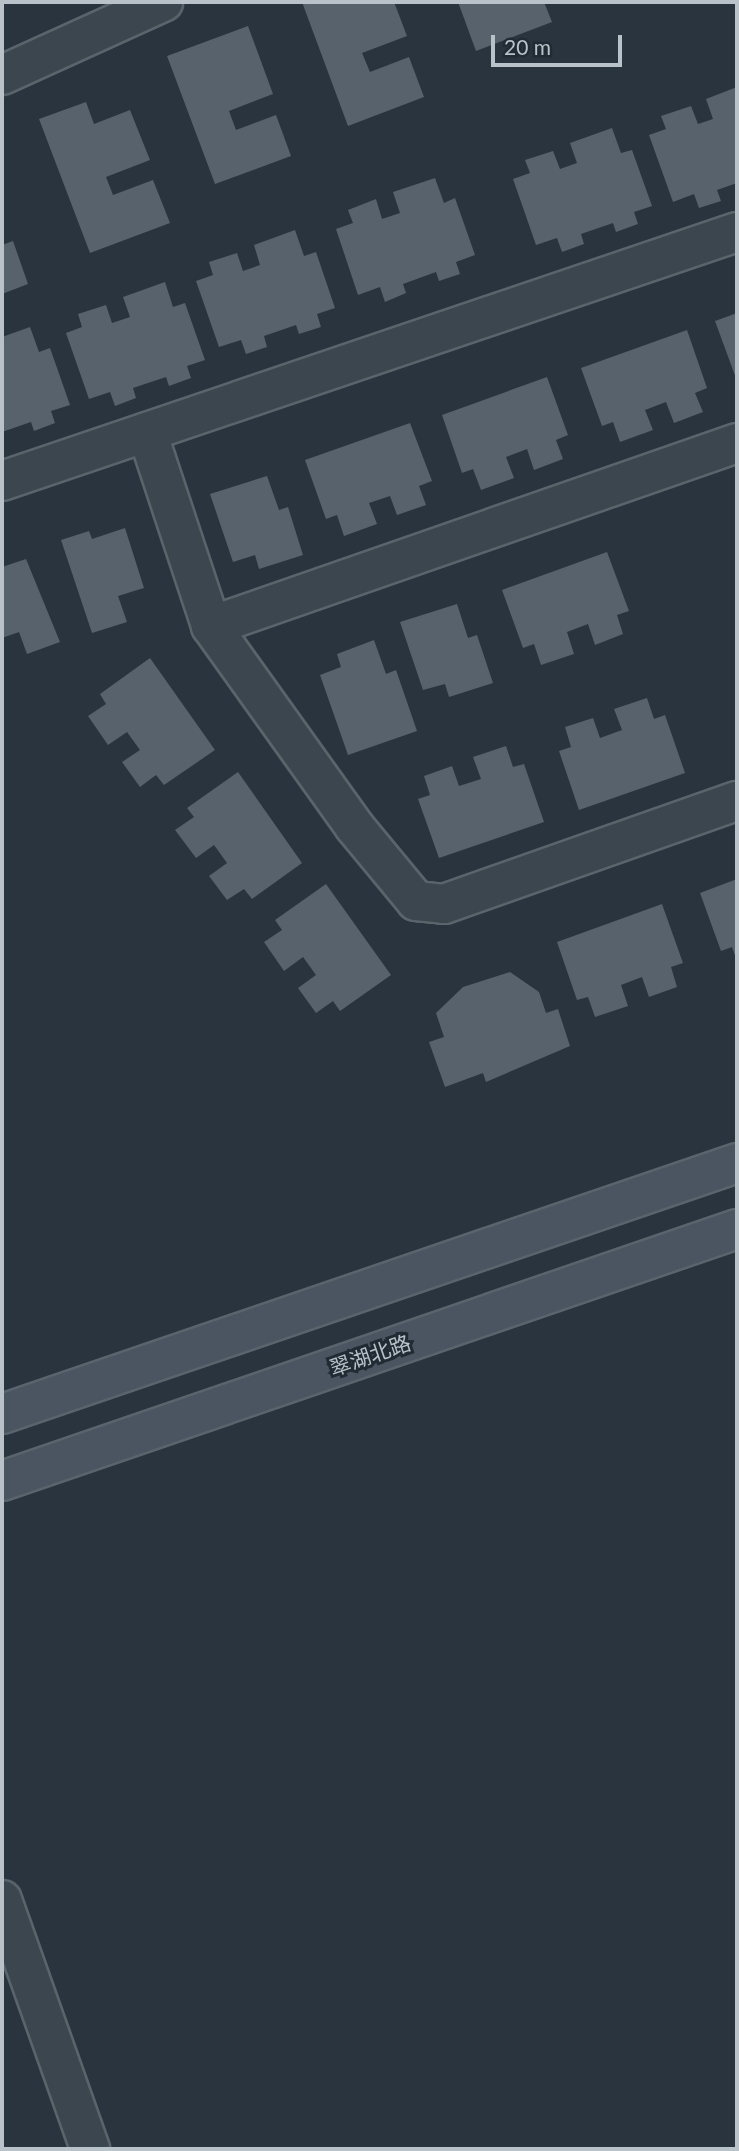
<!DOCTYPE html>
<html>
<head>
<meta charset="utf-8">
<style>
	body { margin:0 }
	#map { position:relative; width:739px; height:2151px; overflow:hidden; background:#29343e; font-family:Lato,"Noto Sans SC",sans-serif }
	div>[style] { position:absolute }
	.building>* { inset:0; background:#57626d }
	.roads { filter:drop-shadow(2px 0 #5a646c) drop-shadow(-2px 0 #5a646c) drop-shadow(0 2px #5a646c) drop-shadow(0 -2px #5a646c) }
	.street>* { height:38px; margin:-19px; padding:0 19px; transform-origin:19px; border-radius:19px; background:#3c464e }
	.secondary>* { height:38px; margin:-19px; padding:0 19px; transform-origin:19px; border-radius:19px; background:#4b5561 }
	span { translate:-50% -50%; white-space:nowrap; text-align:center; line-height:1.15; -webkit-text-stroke:6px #212b33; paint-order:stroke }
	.street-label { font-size:21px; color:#b9c1c9 }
	.frame { position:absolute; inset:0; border:4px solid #b9c1c9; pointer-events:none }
	.scale { position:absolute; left:491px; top:35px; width:131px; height:32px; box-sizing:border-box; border:4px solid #b9c1c9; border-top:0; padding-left:9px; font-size:21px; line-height:24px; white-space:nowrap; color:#b9c1c9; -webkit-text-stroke:5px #212b33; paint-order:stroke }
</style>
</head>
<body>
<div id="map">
	<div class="building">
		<i style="clip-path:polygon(302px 2px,394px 2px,407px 36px,362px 53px,370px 72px,409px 57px,424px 97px,348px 126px)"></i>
		<i style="clip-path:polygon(458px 2px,544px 2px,552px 22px,476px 51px)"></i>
		<i style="clip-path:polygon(248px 26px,273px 94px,229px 111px,236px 130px,276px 115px,291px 156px,215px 184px,167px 56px)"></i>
		<i style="clip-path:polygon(737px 87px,737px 183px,717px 190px,721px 201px,699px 208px,694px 194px,673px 202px,649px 135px,666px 129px,661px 116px,691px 106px,698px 124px,713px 119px,706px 99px)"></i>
		<i style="clip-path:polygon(86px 102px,94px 124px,130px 110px,150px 160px,106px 177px,113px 195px,153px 180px,170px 223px,90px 253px,39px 119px)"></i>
		<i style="clip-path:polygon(612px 128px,621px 153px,632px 150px,652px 206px,634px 212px,638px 224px,616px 232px,613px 223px,581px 234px,584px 244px,562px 252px,557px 238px,536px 245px,513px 179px,530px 173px,525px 160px,553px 151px,560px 169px,577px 163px,570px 143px)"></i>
		<i style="clip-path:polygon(435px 178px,444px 203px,455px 198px,475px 255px,456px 262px,460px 274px,439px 281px,436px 272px,403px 284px,406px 293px,385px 302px,380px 287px,358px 295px,336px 229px,353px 223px,348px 210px,376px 199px,382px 219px,400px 213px,393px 192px)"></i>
		<i style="clip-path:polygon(295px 230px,304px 256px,316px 252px,335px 308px,317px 314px,321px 327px,299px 334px,296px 325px,264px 336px,267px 347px,246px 354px,241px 340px,219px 347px,196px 281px,213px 275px,209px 262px,237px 253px,243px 271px,260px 265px,254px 245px)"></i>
		<i style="clip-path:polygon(13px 241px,28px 284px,2px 294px,2px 245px)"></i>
		<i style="clip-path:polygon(165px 282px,173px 307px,185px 303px,205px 360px,187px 366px,191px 378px,169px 386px,166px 377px,133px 388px,136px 398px,115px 406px,110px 392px,89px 399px,66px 333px,82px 327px,78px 314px,106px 305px,112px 323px,130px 317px,123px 297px)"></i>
		<i style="clip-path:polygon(737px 313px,737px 381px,715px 321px)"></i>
		<i style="clip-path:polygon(30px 327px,39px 352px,50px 348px,70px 405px,51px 411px,55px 423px,34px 431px,31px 422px,2px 432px,2px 337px)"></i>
		<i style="clip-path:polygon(687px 330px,707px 388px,695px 393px,703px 412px,674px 423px,666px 402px,645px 410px,653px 430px,620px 442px,613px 422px,602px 426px,581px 368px)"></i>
		<i style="clip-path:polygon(547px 377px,568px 435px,556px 440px,563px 459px,534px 470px,527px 449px,506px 457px,514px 478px,481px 490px,473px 469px,462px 473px,442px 415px)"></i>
		<i style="clip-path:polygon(410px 423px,432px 481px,419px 486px,426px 505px,397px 515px,390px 496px,369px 503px,377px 524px,344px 536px,337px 515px,326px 519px,305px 460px)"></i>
		<i style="clip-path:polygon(267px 476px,279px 510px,288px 507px,303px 555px,259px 569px,255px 555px,233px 562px,210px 494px)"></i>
		<i style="clip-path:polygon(125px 528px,144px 588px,118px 596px,127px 622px,92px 633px,61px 540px,89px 531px,92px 539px)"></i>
		<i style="clip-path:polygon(607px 552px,629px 611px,617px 615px,623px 634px,595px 645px,588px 624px,567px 632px,574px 654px,541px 665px,534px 644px,523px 648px,502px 590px)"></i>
		<i style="clip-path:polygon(26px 559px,60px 642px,27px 654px,19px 632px,2px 638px,2px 567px)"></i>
		<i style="clip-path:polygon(457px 604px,468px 638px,477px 635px,493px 683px,449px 697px,445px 684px,423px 690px,400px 622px)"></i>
		<i style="clip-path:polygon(374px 640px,386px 674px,396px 670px,417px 731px,348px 755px,320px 675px,341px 667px,337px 654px)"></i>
		<i style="clip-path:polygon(150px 658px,215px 750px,164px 785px,156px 775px,140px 787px,122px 762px,140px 750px,127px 732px,108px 745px,88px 716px,106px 704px,100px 694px)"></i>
		<i style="clip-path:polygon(647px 698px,654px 719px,665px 715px,685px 773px,579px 810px,559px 751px,571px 747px,565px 727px,593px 718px,600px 738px,622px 730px,614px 709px)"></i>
		<i style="clip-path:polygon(506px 746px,513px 767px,524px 764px,544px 822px,439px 858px,418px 799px,430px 795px,424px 776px,452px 766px,459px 786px,481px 779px,473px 757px)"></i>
		<i style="clip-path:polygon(238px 772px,302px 863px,252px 899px,244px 889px,227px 900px,209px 876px,227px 863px,214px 845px,196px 858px,175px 830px,194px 817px,187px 808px)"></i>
		<i style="clip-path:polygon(737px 879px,737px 961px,732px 947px,721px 951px,700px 893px)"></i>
		<i style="clip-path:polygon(326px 884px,391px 975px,340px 1011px,333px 1001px,316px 1013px,298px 988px,316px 975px,303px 957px,284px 971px,264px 942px,282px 930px,275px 920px)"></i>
		<i style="clip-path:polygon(662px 904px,683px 963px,671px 967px,677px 987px,649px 997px,642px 977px,621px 985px,628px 1006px,595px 1017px,588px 997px,577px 1000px,557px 942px)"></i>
		<i style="clip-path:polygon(510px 972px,539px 992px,546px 1013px,558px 1009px,570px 1046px,486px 1082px,483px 1073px,445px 1087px,429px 1042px,444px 1037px,436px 1013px,463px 987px)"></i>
	</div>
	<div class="roads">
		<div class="street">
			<i style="left:2px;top:75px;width:177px;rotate:-24.4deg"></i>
			<i style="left:147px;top:432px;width:204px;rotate:71.7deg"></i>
			<i style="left:211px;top:626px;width:246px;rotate:54.4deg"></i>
			<i style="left:354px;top:826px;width:97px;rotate:50.4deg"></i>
			<i style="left:416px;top:901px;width:28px;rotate:6deg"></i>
			<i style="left:444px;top:904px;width:311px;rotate:-19.4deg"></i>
			<i style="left:2px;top:481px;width:776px;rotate:-18.72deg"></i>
			<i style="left:211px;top:626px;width:557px;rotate:-19.18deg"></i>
			<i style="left:2px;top:1900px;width:264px;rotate:70.5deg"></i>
		</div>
		<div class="secondary">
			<i style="left:2px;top:1414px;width:777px;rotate:-18.85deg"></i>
			<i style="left:2px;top:1481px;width:777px;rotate:-18.92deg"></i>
		</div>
	</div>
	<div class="street-label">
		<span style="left:370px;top:1355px;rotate:-19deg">翠湖北路</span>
	</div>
	<div class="frame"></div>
	<div class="scale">20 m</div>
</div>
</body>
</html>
